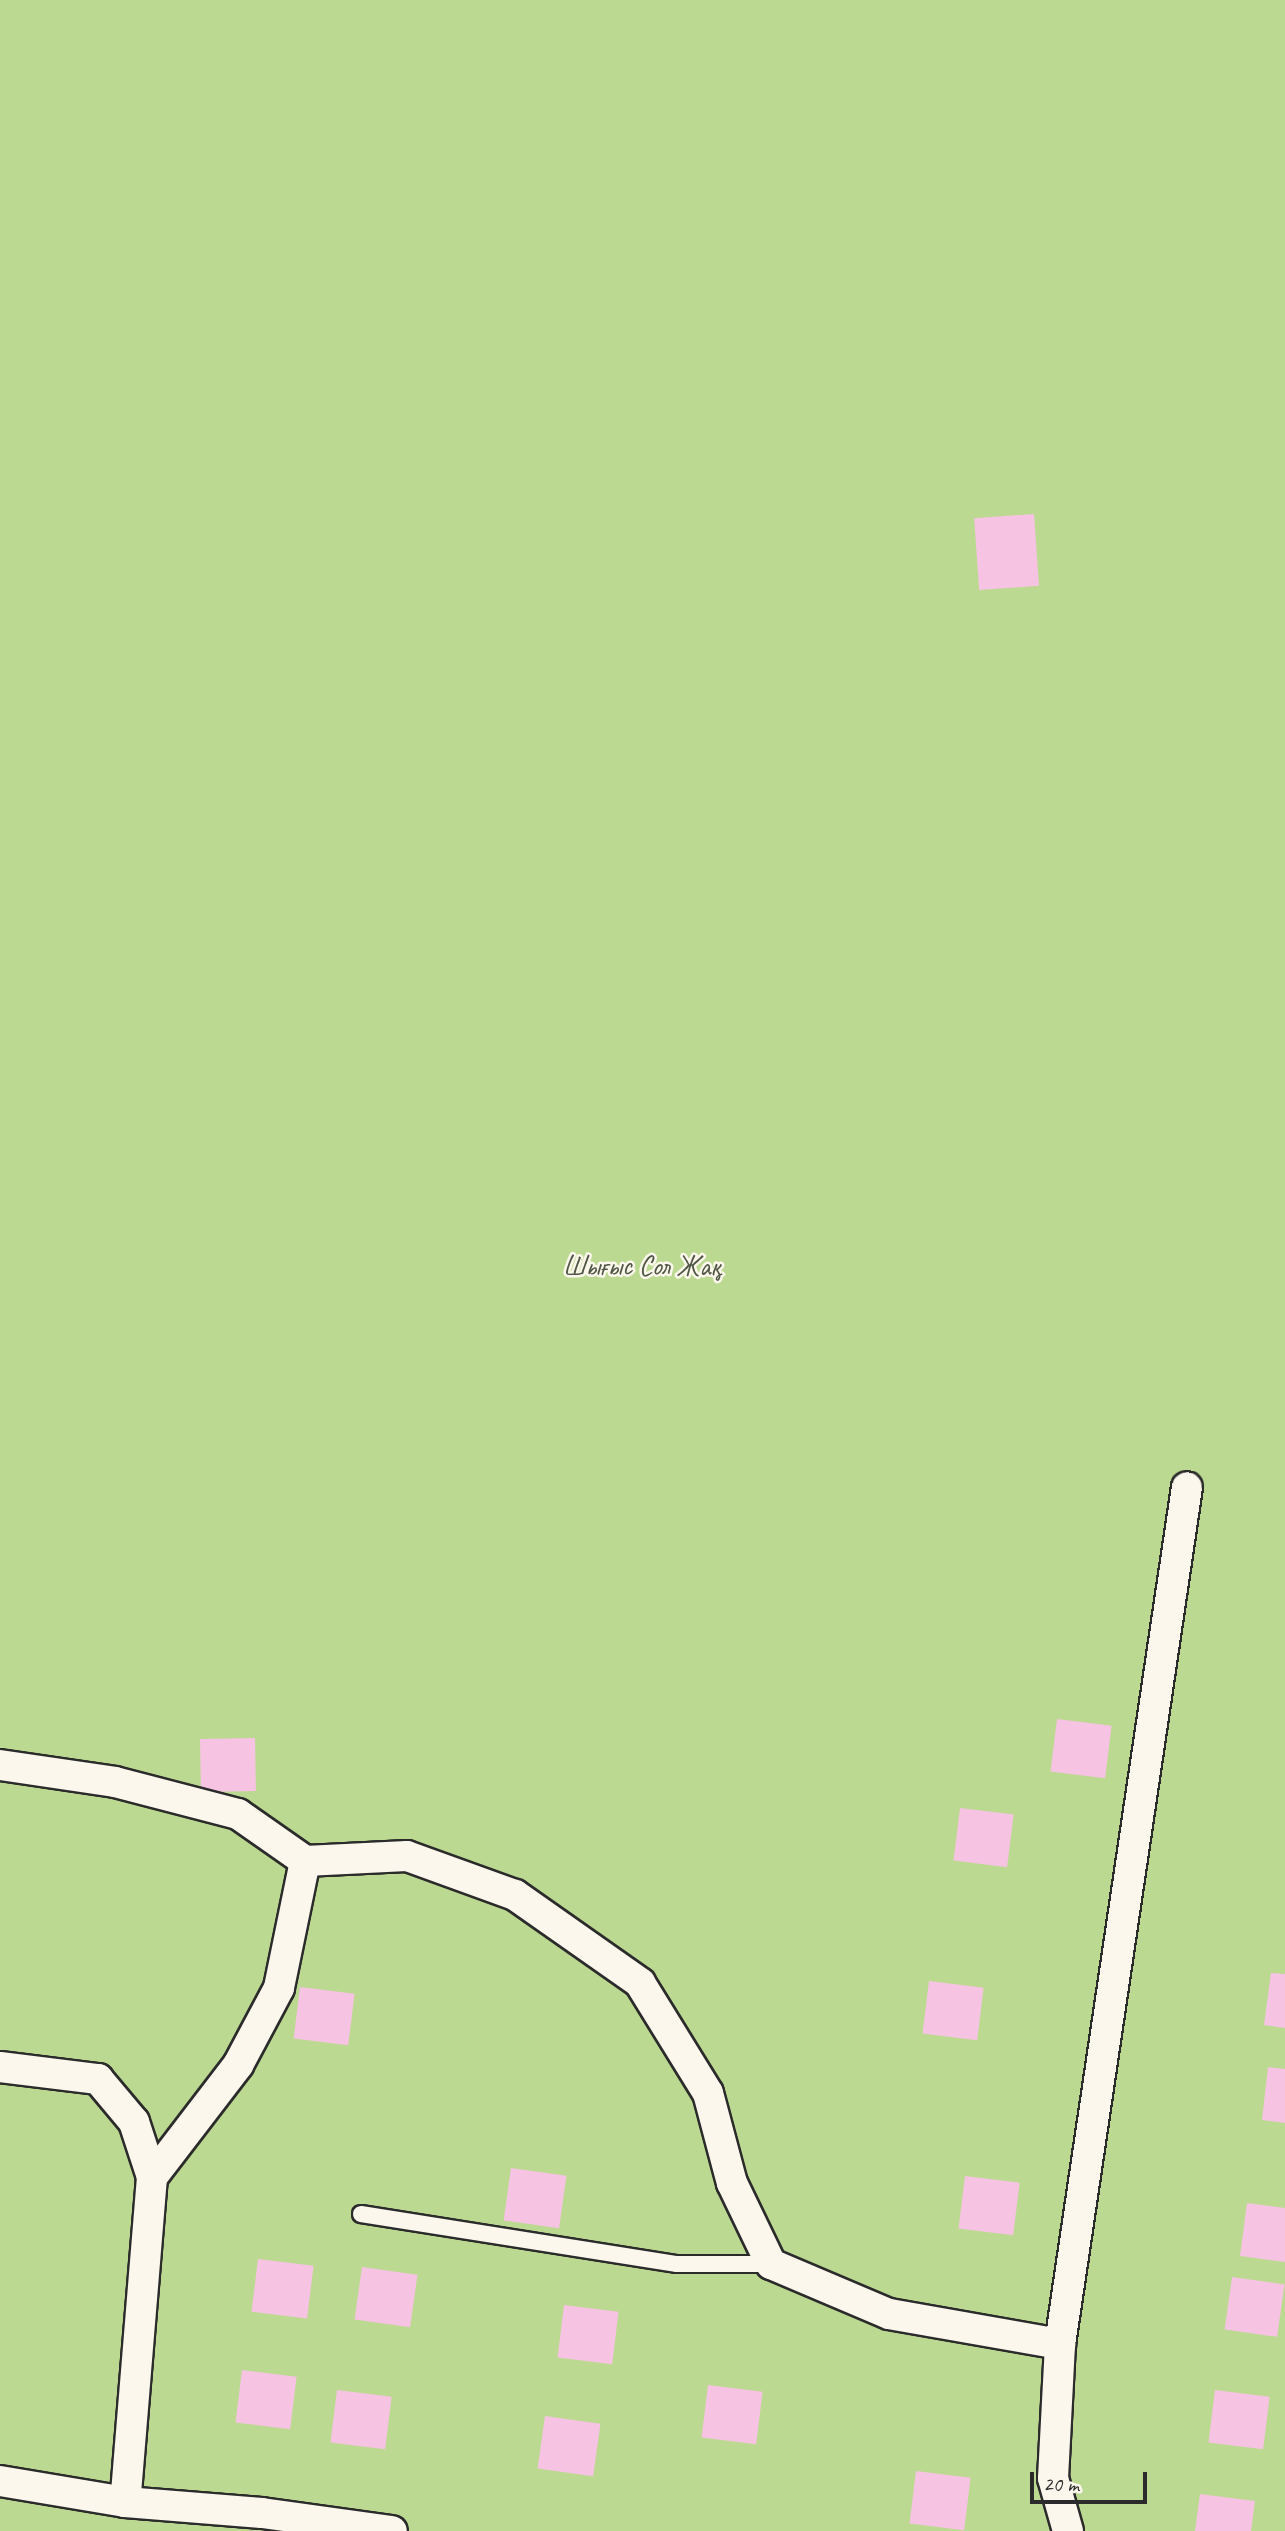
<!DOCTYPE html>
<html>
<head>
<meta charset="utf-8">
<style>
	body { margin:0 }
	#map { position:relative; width:1285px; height:2531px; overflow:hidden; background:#faedea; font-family:Caveat,sans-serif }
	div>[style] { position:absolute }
	.green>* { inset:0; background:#bcd991; transform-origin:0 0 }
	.building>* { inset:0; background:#f6c3e2; transform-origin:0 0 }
	.roads { filter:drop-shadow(2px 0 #2b2b2b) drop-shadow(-2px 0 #2b2b2b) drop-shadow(0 2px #2b2b2b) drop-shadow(0 -2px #2b2b2b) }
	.lane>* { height:16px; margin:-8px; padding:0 8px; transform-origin:8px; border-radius:8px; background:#fbf7ec }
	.street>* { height:30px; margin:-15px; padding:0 15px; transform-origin:15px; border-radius:15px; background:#fbf7ec }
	span { translate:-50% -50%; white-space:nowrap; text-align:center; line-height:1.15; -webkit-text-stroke:5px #fbf7ec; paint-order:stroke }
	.park-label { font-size:28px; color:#4f5644 }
	.scale { position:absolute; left:1030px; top:2472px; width:117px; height:32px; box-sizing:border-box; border:4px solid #2b2b2b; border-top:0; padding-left:9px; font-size:21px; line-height:24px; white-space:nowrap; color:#2b2b2b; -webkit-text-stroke:5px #fbf7ec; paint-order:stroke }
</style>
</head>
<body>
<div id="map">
	<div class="green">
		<i style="left:0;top:0;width:1285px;height:2531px"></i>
	</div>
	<div class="building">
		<i style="left:1034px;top:514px;width:72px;height:60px;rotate:86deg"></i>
		<i style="left:1057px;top:1719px;width:55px;height:53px;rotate:7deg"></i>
		<i style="left:255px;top:1738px;width:53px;height:55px;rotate:89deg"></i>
		<i style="left:960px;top:1808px;width:54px;height:53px;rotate:7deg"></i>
		<i style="clip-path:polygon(1271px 1973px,1285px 1974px,1285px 2028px,1264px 2025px)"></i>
		<i style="left:929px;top:1981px;width:55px;height:53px;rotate:7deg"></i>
		<i style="left:300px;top:1987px;width:55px;height:52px;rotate:7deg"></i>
		<i style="clip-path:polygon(1268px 2067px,1285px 2069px,1285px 2123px,1262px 2120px)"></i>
		<i style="left:511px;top:2168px;width:56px;height:53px;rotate:8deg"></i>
		<i style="left:965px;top:2176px;width:55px;height:53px;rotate:7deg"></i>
		<i style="clip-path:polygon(1247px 2203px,1285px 2208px,1285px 2262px,1240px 2256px)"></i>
		<i style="left:258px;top:2259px;width:56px;height:53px;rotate:7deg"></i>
		<i style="left:362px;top:2267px;width:56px;height:53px;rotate:8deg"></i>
		<i style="left:1232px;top:2277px;width:53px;height:53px;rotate:8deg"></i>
		<i style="left:564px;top:2305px;width:55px;height:53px;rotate:7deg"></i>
		<i style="left:242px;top:2370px;width:55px;height:53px;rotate:7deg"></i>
		<i style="left:708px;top:2385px;width:55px;height:53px;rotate:7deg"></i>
		<i style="left:337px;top:2390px;width:55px;height:53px;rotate:7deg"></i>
		<i style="left:1215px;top:2390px;width:55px;height:53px;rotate:7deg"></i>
		<i style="left:545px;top:2416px;width:56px;height:53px;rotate:8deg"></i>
		<i style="left:916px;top:2471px;width:55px;height:53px;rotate:7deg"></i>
		<i style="clip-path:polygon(1200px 2494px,1255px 2501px,1251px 2531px,1195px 2531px)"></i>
	</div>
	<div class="roads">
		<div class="lane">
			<i style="left:361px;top:2214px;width:320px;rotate:9deg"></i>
			<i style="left:677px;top:2264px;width:94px"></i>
		</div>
		<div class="street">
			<i style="left:0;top:1765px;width:116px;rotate:8.4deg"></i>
			<i style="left:115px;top:1782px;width:127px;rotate:14.6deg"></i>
			<i style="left:238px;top:1814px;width:82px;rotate:35deg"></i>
			<i style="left:305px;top:1861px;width:130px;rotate:101.6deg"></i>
			<i style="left:279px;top:1988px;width:87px;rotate:118deg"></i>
			<i style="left:238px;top:2065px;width:141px;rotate:127.5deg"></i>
			<i style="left:152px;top:2177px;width:326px;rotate:94.7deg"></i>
			<i style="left:305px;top:1861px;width:102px;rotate:-2.8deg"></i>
			<i style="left:407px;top:1856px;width:115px;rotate:19.9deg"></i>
			<i style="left:515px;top:1895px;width:153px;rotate:35.1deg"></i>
			<i style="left:640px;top:1983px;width:129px;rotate:58.3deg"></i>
			<i style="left:708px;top:2093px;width:93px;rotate:75.1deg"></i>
			<i style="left:732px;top:2183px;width:90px;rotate:64.3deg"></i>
			<i style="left:771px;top:2264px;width:128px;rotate:23deg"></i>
			<i style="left:889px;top:2314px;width:174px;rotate:10deg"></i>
			<i style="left:0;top:2067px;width:99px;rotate:7deg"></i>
			<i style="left:98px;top:2079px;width:56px;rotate:50.1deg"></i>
			<i style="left:134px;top:2122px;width:58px;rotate:71.9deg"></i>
			<i style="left:0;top:2481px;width:127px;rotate:9.5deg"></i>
			<i style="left:125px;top:2502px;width:137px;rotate:4.6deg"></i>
			<i style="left:262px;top:2513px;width:131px;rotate:7.9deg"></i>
			<i style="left:1068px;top:2531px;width:55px;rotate:-105.8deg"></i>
			<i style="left:1053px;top:2478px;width:134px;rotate:-87deg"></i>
			<i style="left:1060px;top:2344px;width:866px;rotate:-81.57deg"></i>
		</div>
	</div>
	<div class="park-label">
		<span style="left:642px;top:1266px">Шығыс Сол Жақ</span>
	</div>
	<div class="scale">20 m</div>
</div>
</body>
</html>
